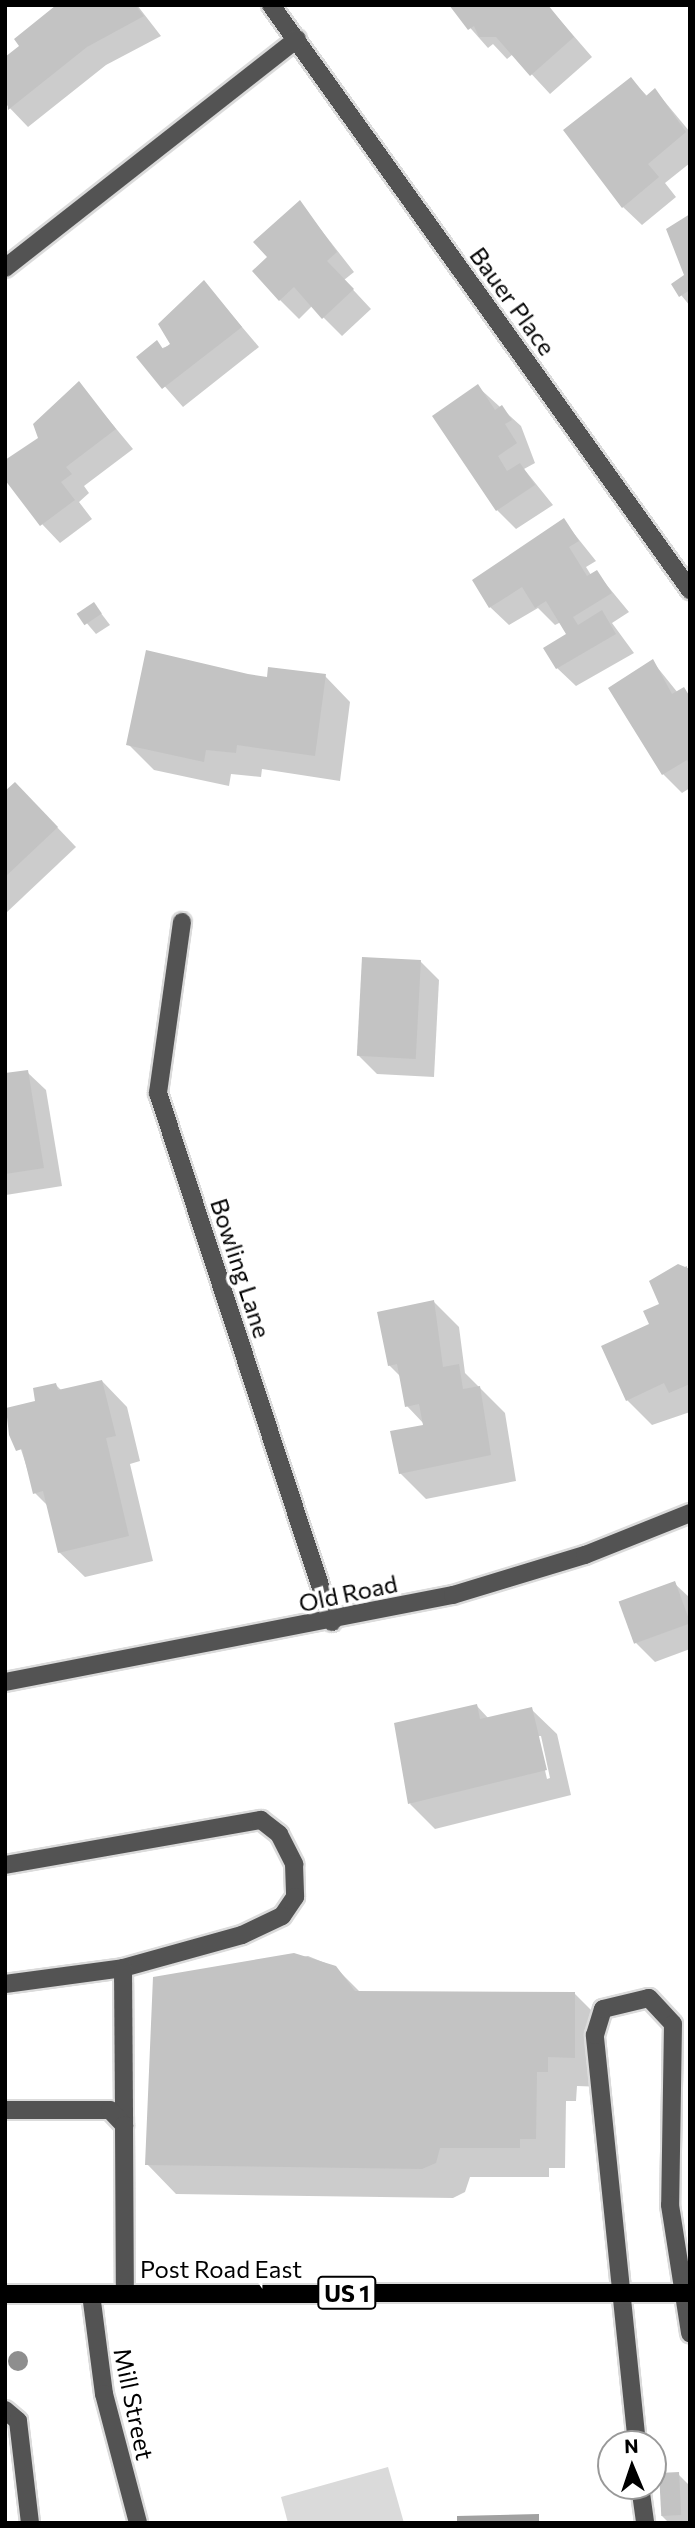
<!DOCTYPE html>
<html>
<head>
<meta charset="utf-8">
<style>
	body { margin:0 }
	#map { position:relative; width:695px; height:2528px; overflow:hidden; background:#fff; font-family:Commissioner,sans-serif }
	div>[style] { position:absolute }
	.green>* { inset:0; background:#dadada }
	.water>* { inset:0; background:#a1a1a1 }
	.shadow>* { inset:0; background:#0003 }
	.building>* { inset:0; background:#c3c3c3; transform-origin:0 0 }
	.roads { filter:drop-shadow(2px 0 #dbdbdb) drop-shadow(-2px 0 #dbdbdb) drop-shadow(0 2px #dbdbdb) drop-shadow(0 -2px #dbdbdb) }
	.minor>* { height:18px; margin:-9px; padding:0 9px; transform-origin:9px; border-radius:9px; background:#535353 }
	.major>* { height:18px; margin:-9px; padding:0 9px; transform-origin:9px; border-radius:9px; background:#000 }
	.trees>* { width:20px; height:20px; margin:-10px; border-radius:50%; background:#8e8e8e }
	span { translate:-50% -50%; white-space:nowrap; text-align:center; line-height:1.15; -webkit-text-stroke:7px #fff; paint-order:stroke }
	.shield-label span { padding:2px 5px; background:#fff; border:2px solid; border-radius:5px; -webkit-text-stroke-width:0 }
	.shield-label { font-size:23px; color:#000; font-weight:700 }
	.street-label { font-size:24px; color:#000 }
	.frame { position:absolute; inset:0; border:7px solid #000; pointer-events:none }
	.north { position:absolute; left:597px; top:2430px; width:70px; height:70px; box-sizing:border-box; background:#fff; border:2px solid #999; border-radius:50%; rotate:358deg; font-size:19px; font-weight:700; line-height:28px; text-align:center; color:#000 }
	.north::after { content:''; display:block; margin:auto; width:24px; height:32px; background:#000; clip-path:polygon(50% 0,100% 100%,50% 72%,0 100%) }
</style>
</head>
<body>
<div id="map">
	<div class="green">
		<i style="clip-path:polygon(388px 2467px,404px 2523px,288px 2523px,281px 2497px)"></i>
	</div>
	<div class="water">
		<i style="clip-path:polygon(539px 2514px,539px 2523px,457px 2523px,457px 2516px)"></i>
	</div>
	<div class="shadow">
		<i style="clip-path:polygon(60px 5px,137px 5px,161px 36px,106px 65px,28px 127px,5px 103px,5px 59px,21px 46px,16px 39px)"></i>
		<i style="clip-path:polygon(450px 5px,547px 5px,592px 57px,550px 94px,513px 54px,507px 59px,493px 44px,488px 48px)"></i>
		<i style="clip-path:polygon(631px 79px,648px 97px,655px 90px,690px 132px,690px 163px,665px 183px,676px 197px,642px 225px,623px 207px)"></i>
		<i style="clip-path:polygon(300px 203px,354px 272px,344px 280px,371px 309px,342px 336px,312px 306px,299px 319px,280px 300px,270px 258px)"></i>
		<i style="clip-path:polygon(690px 217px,690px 306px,673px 285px,687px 276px)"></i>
		<i style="clip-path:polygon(204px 282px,259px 347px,183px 407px,139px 357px,173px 344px)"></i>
		<i style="clip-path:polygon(79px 384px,133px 449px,84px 486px,89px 493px,79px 502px,92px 519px,60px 543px,42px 524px)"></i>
		<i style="clip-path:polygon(478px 387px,521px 426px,535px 463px,524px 469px,553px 505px,516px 529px,497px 510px)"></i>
		<i style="clip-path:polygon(564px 521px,596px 561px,586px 567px,591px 575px,596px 572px,629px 612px,612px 623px,634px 653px,576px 686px,557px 668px,569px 635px,561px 622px,555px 625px,538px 608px,509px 625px,490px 607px)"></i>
		<i style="clip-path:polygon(94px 604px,110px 625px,96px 634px,79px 614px)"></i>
		<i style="clip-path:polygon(653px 662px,678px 693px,690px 695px,690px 788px,682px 793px,663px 774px)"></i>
		<i style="clip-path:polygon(325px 676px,350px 702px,340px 781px,262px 769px,261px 777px,231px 774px,229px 786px,154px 770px,128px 744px,268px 678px)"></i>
		<i style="clip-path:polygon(5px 793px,34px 803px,76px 847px,6px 913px)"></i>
		<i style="clip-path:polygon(420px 961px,439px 980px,434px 1077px,377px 1074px,358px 1055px)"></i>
		<i style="clip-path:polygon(27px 1072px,46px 1090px,62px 1186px,6px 1195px,5px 1075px)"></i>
		<i style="clip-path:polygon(687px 1266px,690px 1412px,652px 1425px,627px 1400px,661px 1305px,651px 1282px)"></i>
		<i style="clip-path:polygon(434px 1302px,459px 1327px,465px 1373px,505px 1413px,516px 1481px,426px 1499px,400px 1473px,424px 1424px,407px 1406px,401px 1377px,389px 1365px)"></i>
		<i style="clip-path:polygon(102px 1381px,127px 1407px,140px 1461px,130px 1464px,153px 1561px,85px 1577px,59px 1552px,49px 1507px,35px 1493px,8px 1409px,37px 1402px,56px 1385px,62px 1391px)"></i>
		<i style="clip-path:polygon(674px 1583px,690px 1598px,690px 1649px,655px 1662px,636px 1643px)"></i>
		<i style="clip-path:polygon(evenodd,476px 1705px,489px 1719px,531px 1709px,557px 1734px,571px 1795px,435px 1829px,410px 1804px,476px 1705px,537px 1736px,541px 1736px,550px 1778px,547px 1779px,537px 1736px)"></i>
		<i style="clip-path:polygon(308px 1956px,335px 1967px,361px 1993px,574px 1993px,604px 2023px,604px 2087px,577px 2086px,576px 2101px,566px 2101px,565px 2168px,549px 2168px,549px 2177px,470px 2177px,465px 2192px,453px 2198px,176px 2194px,147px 2164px,155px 1978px)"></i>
		<i style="clip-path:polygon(678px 2474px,688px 2484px,690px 2523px,669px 2523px,662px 2516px)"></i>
	</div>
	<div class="building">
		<i style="clip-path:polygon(135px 5px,144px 16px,87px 47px,8px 110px,5px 57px,19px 46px,14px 39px,55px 6px)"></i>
		<i style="clip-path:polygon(449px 5px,548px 5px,574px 37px,530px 76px,496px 37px,479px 37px,474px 26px,468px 30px)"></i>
		<i style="clip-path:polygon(631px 77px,646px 96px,655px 88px,686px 132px,648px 164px,659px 177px,622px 208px,563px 130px)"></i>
		<i style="clip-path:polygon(300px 200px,337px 252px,327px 261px,354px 289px,322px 319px,294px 287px,279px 301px,252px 271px,267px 257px,253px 242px)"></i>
		<i style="clip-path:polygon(690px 214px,690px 290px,679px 297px,671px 284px,684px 275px,666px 229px)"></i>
		<i style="clip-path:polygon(204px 280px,242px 327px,162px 389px,136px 357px,157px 340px,163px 349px,170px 344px,158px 324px)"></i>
		<i style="clip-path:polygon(79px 381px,116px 429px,66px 467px,72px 474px,61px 482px,75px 500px,40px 526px,5px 480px,5px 460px,38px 438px,33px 424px)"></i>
		<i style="clip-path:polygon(478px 384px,495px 410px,502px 405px,512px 420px,505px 424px,517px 443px,498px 456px,507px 471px,520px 463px,535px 485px,496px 511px,432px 416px)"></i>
		<i style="clip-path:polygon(564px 518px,579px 541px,569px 547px,587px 576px,597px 570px,612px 593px,573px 617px,578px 625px,602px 610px,616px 634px,556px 669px,543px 648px,566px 634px,546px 601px,535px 608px,522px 587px,489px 608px,472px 580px)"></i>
		<i style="left:94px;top:602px;width:14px;height:21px;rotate:56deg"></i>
		<i style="clip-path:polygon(146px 650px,248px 674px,267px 677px,268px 667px,326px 674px,315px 756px,237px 745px,236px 753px,206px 750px,204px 762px,126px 745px)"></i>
		<i style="clip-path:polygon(653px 659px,672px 694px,684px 687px,690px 697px,690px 766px,687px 760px,662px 775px,608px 688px)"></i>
		<i style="clip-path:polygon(15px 782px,58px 827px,5px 877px,5px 791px)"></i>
		<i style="left:362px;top:957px;width:59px;height:99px;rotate:3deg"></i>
		<i style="clip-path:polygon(28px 1070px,44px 1168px,5px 1174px,5px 1073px)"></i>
		<i style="clip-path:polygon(678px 1264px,690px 1269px,690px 1384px,669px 1393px,664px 1383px,626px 1401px,601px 1346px,649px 1324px,643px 1311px,659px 1304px,649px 1281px)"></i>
		<i style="clip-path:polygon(434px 1300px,443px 1367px,459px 1364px,463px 1389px,480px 1386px,491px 1455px,399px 1474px,390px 1431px,423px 1425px,419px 1404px,405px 1407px,397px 1364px,388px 1366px,377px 1312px)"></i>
		<i style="clip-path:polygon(102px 1380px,116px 1436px,106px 1438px,129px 1536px,58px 1553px,43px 1491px,33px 1494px,22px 1449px,16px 1451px,9px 1435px,6px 1408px,35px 1401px,33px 1388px,56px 1383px,58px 1390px)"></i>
		<i style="left:675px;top:1581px;width:45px;height:60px;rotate:70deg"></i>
		<i style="clip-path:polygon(477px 1704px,480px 1719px,532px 1707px,547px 1770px,408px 1804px,394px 1723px)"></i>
		<i style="clip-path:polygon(294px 1953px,336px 1966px,355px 1991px,575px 1992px,575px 2058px,548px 2057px,548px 2072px,537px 2072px,536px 2139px,520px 2139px,520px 2148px,440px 2148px,436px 2163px,422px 2169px,145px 2165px,153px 1977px)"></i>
		<i style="left:679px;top:2472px;width:43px;height:20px;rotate:87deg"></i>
	</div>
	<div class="roads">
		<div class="minor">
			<i style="left:271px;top:5px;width:720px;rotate:54.39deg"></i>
			<i style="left:5px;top:268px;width:371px;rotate:-38.1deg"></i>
			<i style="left:182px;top:922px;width:173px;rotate:98deg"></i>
			<i style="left:158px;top:1093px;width:557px;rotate:71.79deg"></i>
			<i style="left:5px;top:1682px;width:456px;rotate:-11deg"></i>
			<i style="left:453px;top:1595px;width:138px;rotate:-16.9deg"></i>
			<i style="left:585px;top:1555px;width:113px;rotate:-21.8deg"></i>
			<i style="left:5px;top:1865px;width:260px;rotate:-10deg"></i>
			<i style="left:261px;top:1820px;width:23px;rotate:38deg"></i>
			<i style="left:279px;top:1834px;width:34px;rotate:63deg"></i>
			<i style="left:294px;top:1864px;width:33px;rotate:88deg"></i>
			<i style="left:295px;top:1897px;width:23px;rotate:124deg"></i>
			<i style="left:282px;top:1916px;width:44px;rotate:154.6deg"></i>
			<i style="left:242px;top:1935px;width:123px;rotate:164.5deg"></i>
			<i style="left:5px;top:1984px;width:119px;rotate:-7.7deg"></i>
			<i style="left:123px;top:1968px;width:157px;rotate:89.6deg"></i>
			<i style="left:5px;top:2110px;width:105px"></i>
			<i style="left:110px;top:2110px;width:21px;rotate:47deg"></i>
			<i style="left:124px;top:2125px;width:169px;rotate:89.7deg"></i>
			<i style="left:91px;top:2294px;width:101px;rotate:82.6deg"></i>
			<i style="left:104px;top:2394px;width:133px;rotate:75.2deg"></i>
			<i style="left:5px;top:2410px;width:17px;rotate:40deg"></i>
			<i style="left:18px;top:2421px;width:103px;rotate:83.3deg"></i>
			<i style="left:637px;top:2444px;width:411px;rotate:-95.9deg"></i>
			<i style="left:595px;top:2035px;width:27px;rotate:-73deg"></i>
			<i style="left:603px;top:2009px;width:47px;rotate:-13.4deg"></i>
			<i style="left:649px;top:1998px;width:35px;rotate:47deg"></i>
			<i style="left:673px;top:2024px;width:181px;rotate:90.9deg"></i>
			<i style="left:670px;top:2205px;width:130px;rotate:81.1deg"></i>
			<i style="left:640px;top:2486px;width:37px;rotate:82deg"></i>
		</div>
		<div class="major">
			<i style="left:5px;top:2294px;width:685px;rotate:-0.08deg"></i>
		</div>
	</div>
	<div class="trees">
		<i style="left:18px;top:2361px"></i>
	</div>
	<div class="shield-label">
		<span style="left:347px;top:2293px">US 1</span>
	</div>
	<div class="street-label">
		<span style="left:513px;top:301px;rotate:54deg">Bauer Place</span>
		<span style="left:241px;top:1268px;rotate:72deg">Bowling Lane</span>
		<span style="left:348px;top:1593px;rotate:-12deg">Old Road</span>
		<span style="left:221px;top:2269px">Post Road East</span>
		<span style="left:134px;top:2404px;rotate:78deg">Mill Street</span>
	</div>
	<div class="frame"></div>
	<div class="north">N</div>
</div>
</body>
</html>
